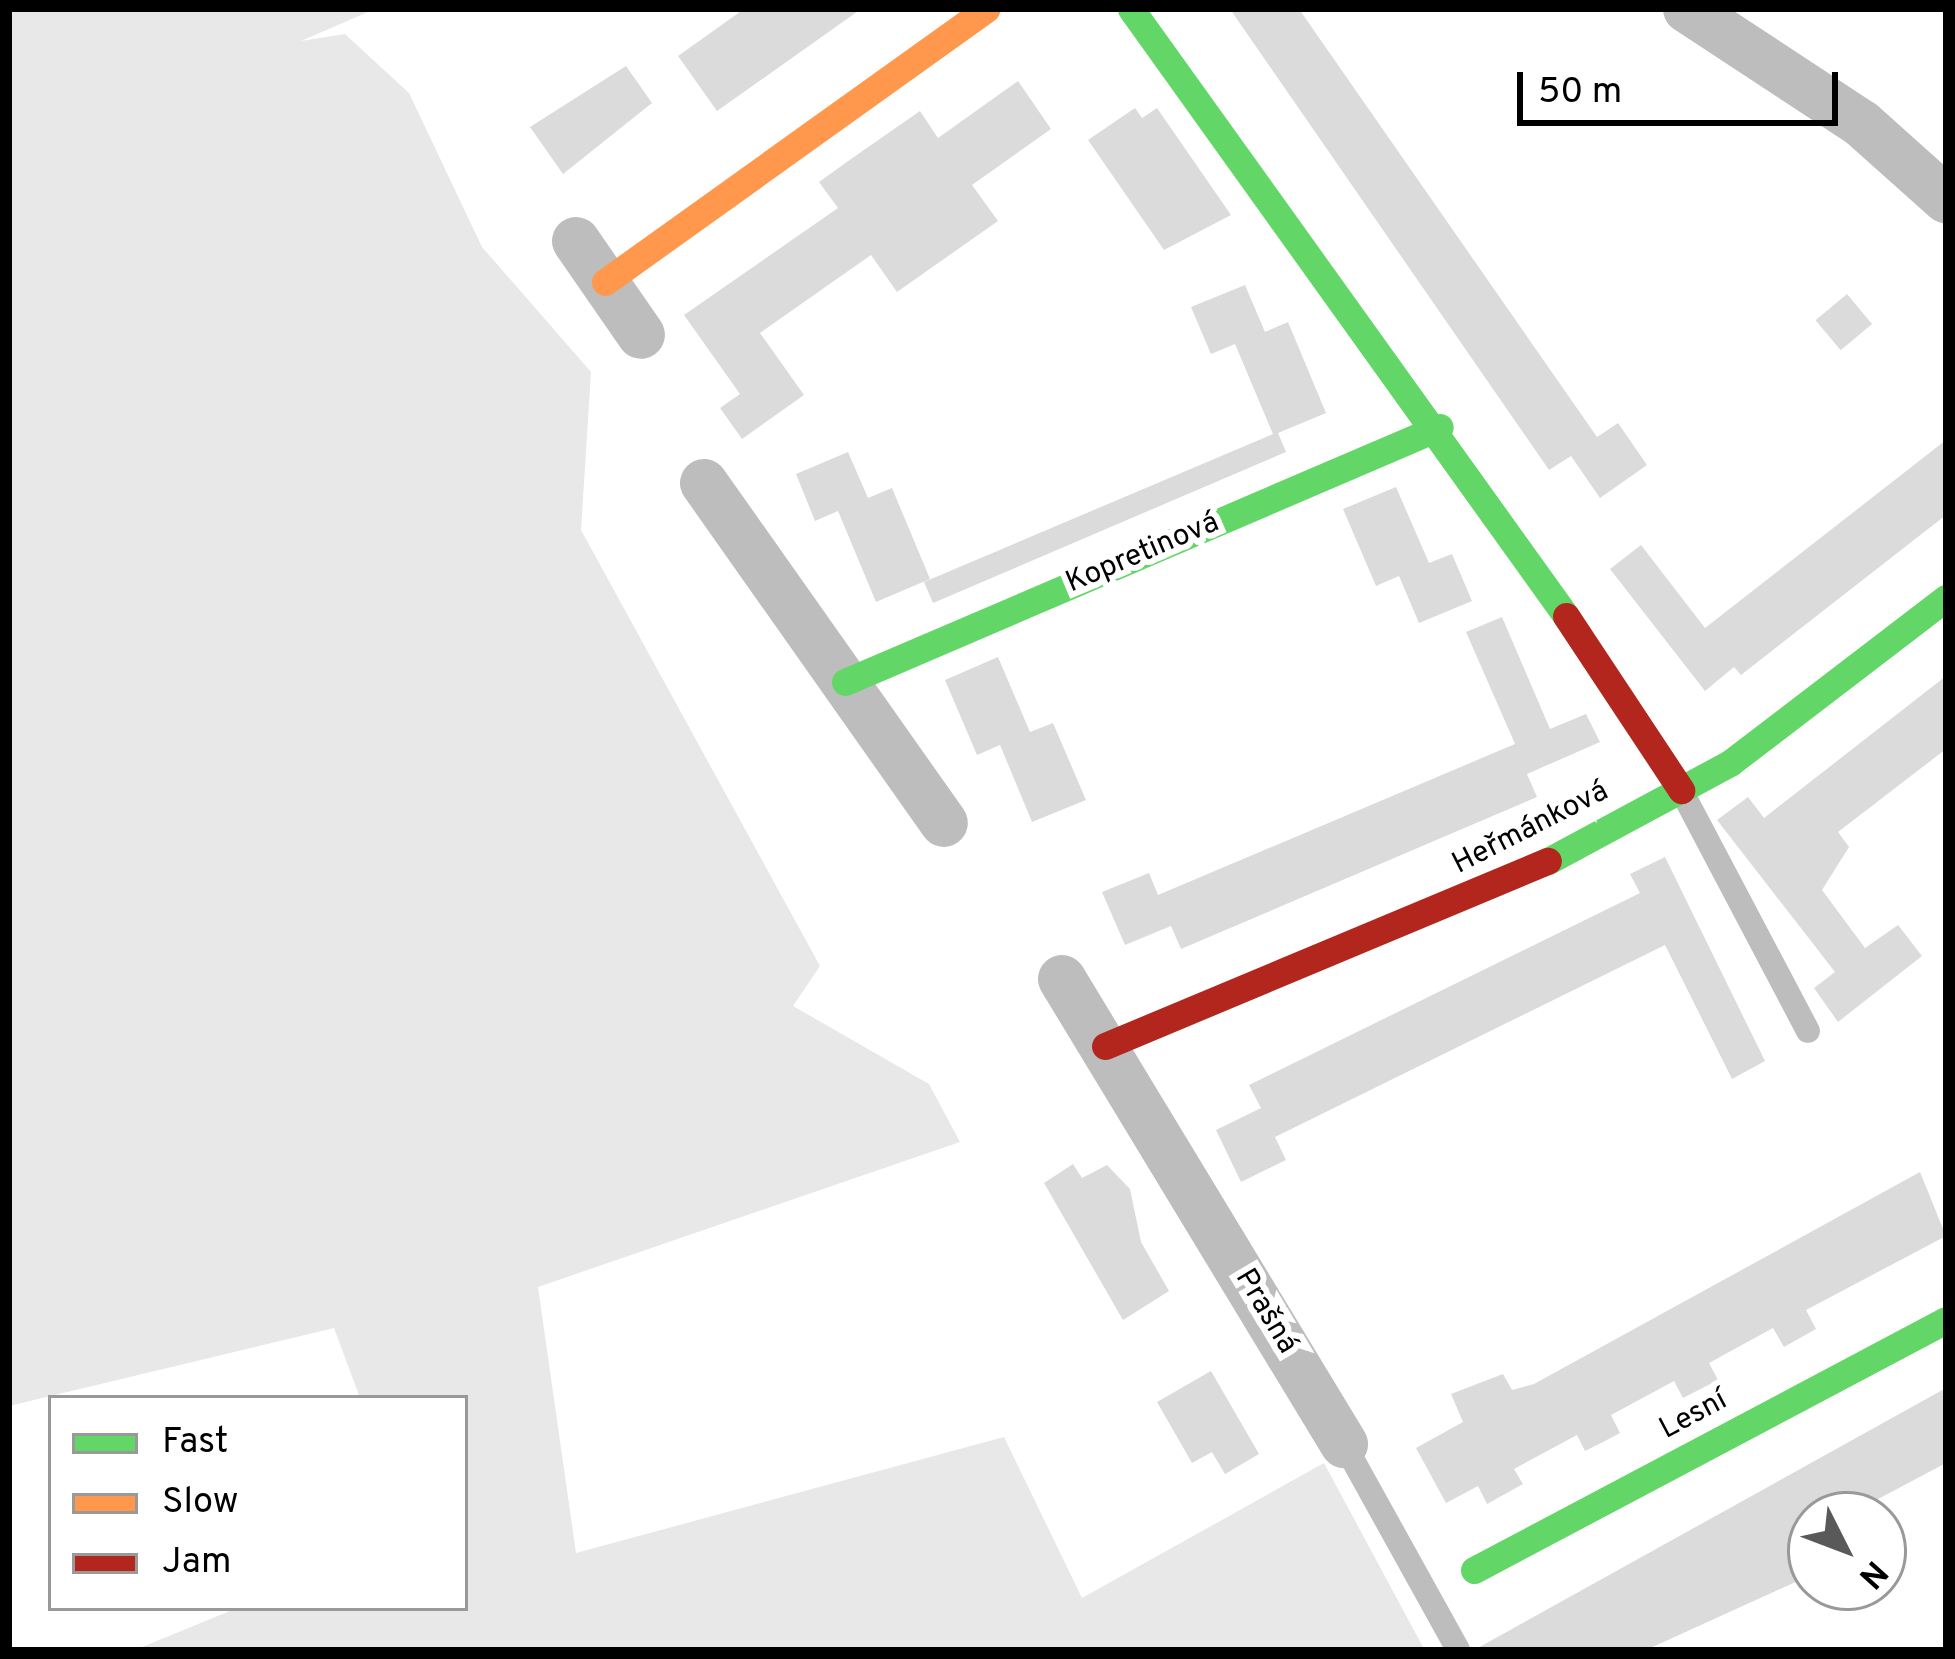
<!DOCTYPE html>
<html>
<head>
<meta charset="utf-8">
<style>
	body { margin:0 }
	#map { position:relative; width:1955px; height:1659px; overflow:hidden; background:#fff; font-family:Overpass,sans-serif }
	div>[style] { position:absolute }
	.green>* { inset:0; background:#e8e8e8 }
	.building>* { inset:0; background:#dbdbdb; transform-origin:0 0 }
	.lane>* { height:24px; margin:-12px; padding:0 12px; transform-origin:12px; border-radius:12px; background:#bdbdbd }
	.street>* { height:48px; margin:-24px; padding:0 24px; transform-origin:24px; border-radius:24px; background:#bdbdbd }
	.fast>* { height:27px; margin:-13.5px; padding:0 13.5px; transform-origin:13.5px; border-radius:13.5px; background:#63d668 }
	.slow>* { height:27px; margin:-13.5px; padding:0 13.5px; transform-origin:13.5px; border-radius:13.5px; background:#ff974d }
	.jam>* { height:27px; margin:-13.5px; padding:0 13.5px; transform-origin:13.5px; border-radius:13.5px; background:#b3261e }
	span { translate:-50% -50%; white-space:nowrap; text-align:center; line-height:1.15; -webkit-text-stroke:12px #fff; paint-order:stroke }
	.street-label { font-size:30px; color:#000 }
	.frame { position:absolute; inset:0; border:12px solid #000; pointer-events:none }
	.legend { position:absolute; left:48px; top:1395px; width:420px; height:216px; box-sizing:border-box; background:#fff; border:3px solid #999; margin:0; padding:15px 21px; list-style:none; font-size:36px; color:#000 }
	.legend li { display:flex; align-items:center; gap:24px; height:60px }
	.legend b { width:60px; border:3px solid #999 }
	.north { position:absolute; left:1787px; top:1491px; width:120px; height:120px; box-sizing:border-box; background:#fff; border:3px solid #999; border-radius:50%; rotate:132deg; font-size:33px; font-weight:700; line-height:48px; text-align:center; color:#000 }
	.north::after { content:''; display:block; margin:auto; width:42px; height:54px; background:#595959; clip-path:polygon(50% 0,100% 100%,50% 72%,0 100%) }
	.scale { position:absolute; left:1517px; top:72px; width:321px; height:54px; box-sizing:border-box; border:6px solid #000; border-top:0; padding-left:15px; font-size:36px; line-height:42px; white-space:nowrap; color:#000; -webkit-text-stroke:9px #fff; paint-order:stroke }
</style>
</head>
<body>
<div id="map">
	<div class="green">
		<i style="clip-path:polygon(9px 9px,375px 9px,301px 41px,345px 34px,409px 93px,482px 247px,591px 372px,581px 530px,820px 966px,793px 1006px,929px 1084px,960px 1142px,538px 1287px,576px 1553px,1004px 1437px,1082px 1598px,1324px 1463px,1423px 1647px,135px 1650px,237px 1608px,465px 1608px,465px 1398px,360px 1398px,334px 1328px,9px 1406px)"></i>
	</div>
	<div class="building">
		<i style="clip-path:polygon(744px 9px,861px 9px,717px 111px,678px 56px)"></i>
		<i style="clip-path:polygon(1230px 9px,1299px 9px,1597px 437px,1618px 423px,1647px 465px,1600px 498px,1571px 456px,1549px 470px)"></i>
		<i style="clip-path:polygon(626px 66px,652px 103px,563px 174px,530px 127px)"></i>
		<i style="clip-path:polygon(1018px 81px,1051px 129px,972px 185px,998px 221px,897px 292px,871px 255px,760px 333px,804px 395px,742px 439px,720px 408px,740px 394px,684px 315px,838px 208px,819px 182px,851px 159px,920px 111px,938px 138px)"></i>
		<i style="clip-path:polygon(1135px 108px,1142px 118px,1157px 108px,1231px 215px,1164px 250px,1088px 140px)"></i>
		<i style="clip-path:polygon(1245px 285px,1265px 332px,1288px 322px,1326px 413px,1278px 433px,1286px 452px,933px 603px,924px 582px,1273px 434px,1235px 344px,1211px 354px,1191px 307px)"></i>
		<i style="left:1847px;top:294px;width:39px;height:41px;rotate:50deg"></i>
		<i style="clip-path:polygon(1946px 440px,1946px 515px,1741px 675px,1734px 667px,1705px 691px,1610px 569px,1641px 545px,1705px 628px)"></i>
		<i style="clip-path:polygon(848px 452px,868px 498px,892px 488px,930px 579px,876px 602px,838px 511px,815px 521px,796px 474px)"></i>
		<i style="clip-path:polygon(1396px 487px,1429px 563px,1452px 554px,1472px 601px,1419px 623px,1399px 576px,1376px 586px,1343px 509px)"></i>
		<i style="clip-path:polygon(1502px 617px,1550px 729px,1586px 714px,1600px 742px,1527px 774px,1537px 797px,1181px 949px,1171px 926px,1125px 945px,1102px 892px,1149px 873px,1158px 895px,1515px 744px,1466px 632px)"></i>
		<i style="clip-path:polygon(998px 657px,1030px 732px,1053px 723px,1086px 800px,1032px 822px,1000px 745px,977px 755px,945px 680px)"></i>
		<i style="clip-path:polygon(1946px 676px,1946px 749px,1838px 832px,1849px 847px,1822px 890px,1865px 948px,1898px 925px,1922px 956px,1838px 1022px,1814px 988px,1835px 972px,1717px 820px,1748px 797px,1764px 818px)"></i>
		<i style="clip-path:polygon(1665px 857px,1765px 1061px,1732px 1079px,1665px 945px,1275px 1137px,1286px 1160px,1241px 1182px,1216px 1130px,1261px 1108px,1249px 1085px,1640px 893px,1630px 874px)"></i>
		<i style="clip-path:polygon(1073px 1164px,1082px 1178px,1107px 1165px,1130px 1189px,1141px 1242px,1169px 1291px,1123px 1320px,1044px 1183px)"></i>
		<i style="clip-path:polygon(1920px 1172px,1946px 1236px,1806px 1310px,1816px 1329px,1784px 1347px,1773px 1328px,1709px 1363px,1718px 1380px,1683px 1398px,1674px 1381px,1611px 1415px,1620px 1433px,1603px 1442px,1585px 1451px,1577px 1435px,1514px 1469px,1523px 1484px,1487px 1504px,1478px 1486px,1446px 1503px,1416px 1448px,1463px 1422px,1451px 1394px,1503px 1374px,1512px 1390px,1534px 1384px)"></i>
		<i style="clip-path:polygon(1211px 1371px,1259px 1454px,1225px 1474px,1212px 1452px,1192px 1463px,1157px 1402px)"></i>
		<i style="clip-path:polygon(1946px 1388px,1946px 1463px,1848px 1515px,1811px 1515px,1811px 1575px,1646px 1650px,1474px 1650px)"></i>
	</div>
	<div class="lane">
		<i style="left:1682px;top:792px;width:270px;rotate:62.2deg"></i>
		<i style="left:1344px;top:1444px;width:235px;rotate:61deg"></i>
	</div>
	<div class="street">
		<i style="left:1687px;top:9px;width:209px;rotate:33.3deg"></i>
		<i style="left:1862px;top:124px;width:113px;rotate:41.8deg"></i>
		<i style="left:576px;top:241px;width:114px;rotate:55.3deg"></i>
		<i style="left:704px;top:483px;width:416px;rotate:54.8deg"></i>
		<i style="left:1062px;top:979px;width:544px;rotate:58.77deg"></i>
	</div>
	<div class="fast">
		<i style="left:1131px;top:9px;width:747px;rotate:54.37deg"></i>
		<i style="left:845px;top:682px;width:647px;rotate:-23.2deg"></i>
		<i style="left:1548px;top:861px;width:207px;rotate:-28.3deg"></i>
		<i style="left:1730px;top:763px;width:272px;rotate:-37.4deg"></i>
		<i style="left:1474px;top:1570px;width:534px;rotate:-27.91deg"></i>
	</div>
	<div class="slow">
		<i style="left:605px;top:282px;width:469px;rotate:-35.6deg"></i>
	</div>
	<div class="jam">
		<i style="left:1566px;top:616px;width:209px;rotate:56.5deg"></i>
		<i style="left:1105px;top:1046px;width:480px;rotate:-22.7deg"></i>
	</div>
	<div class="street-label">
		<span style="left:1143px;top:554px;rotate:-23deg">Kopretinová</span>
		<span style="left:1531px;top:829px;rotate:-27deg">Heřmánková</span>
		<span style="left:1265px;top:1312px;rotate:59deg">Prašná</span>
		<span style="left:1694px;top:1416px;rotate:-28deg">Lesní</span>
	</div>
	<div class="frame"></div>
	<ul class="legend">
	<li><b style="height:15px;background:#63d668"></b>Fast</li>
	<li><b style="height:15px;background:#ff974d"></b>Slow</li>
	<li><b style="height:15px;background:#b3261e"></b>Jam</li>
	</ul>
	<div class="north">N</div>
	<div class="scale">50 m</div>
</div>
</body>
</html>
